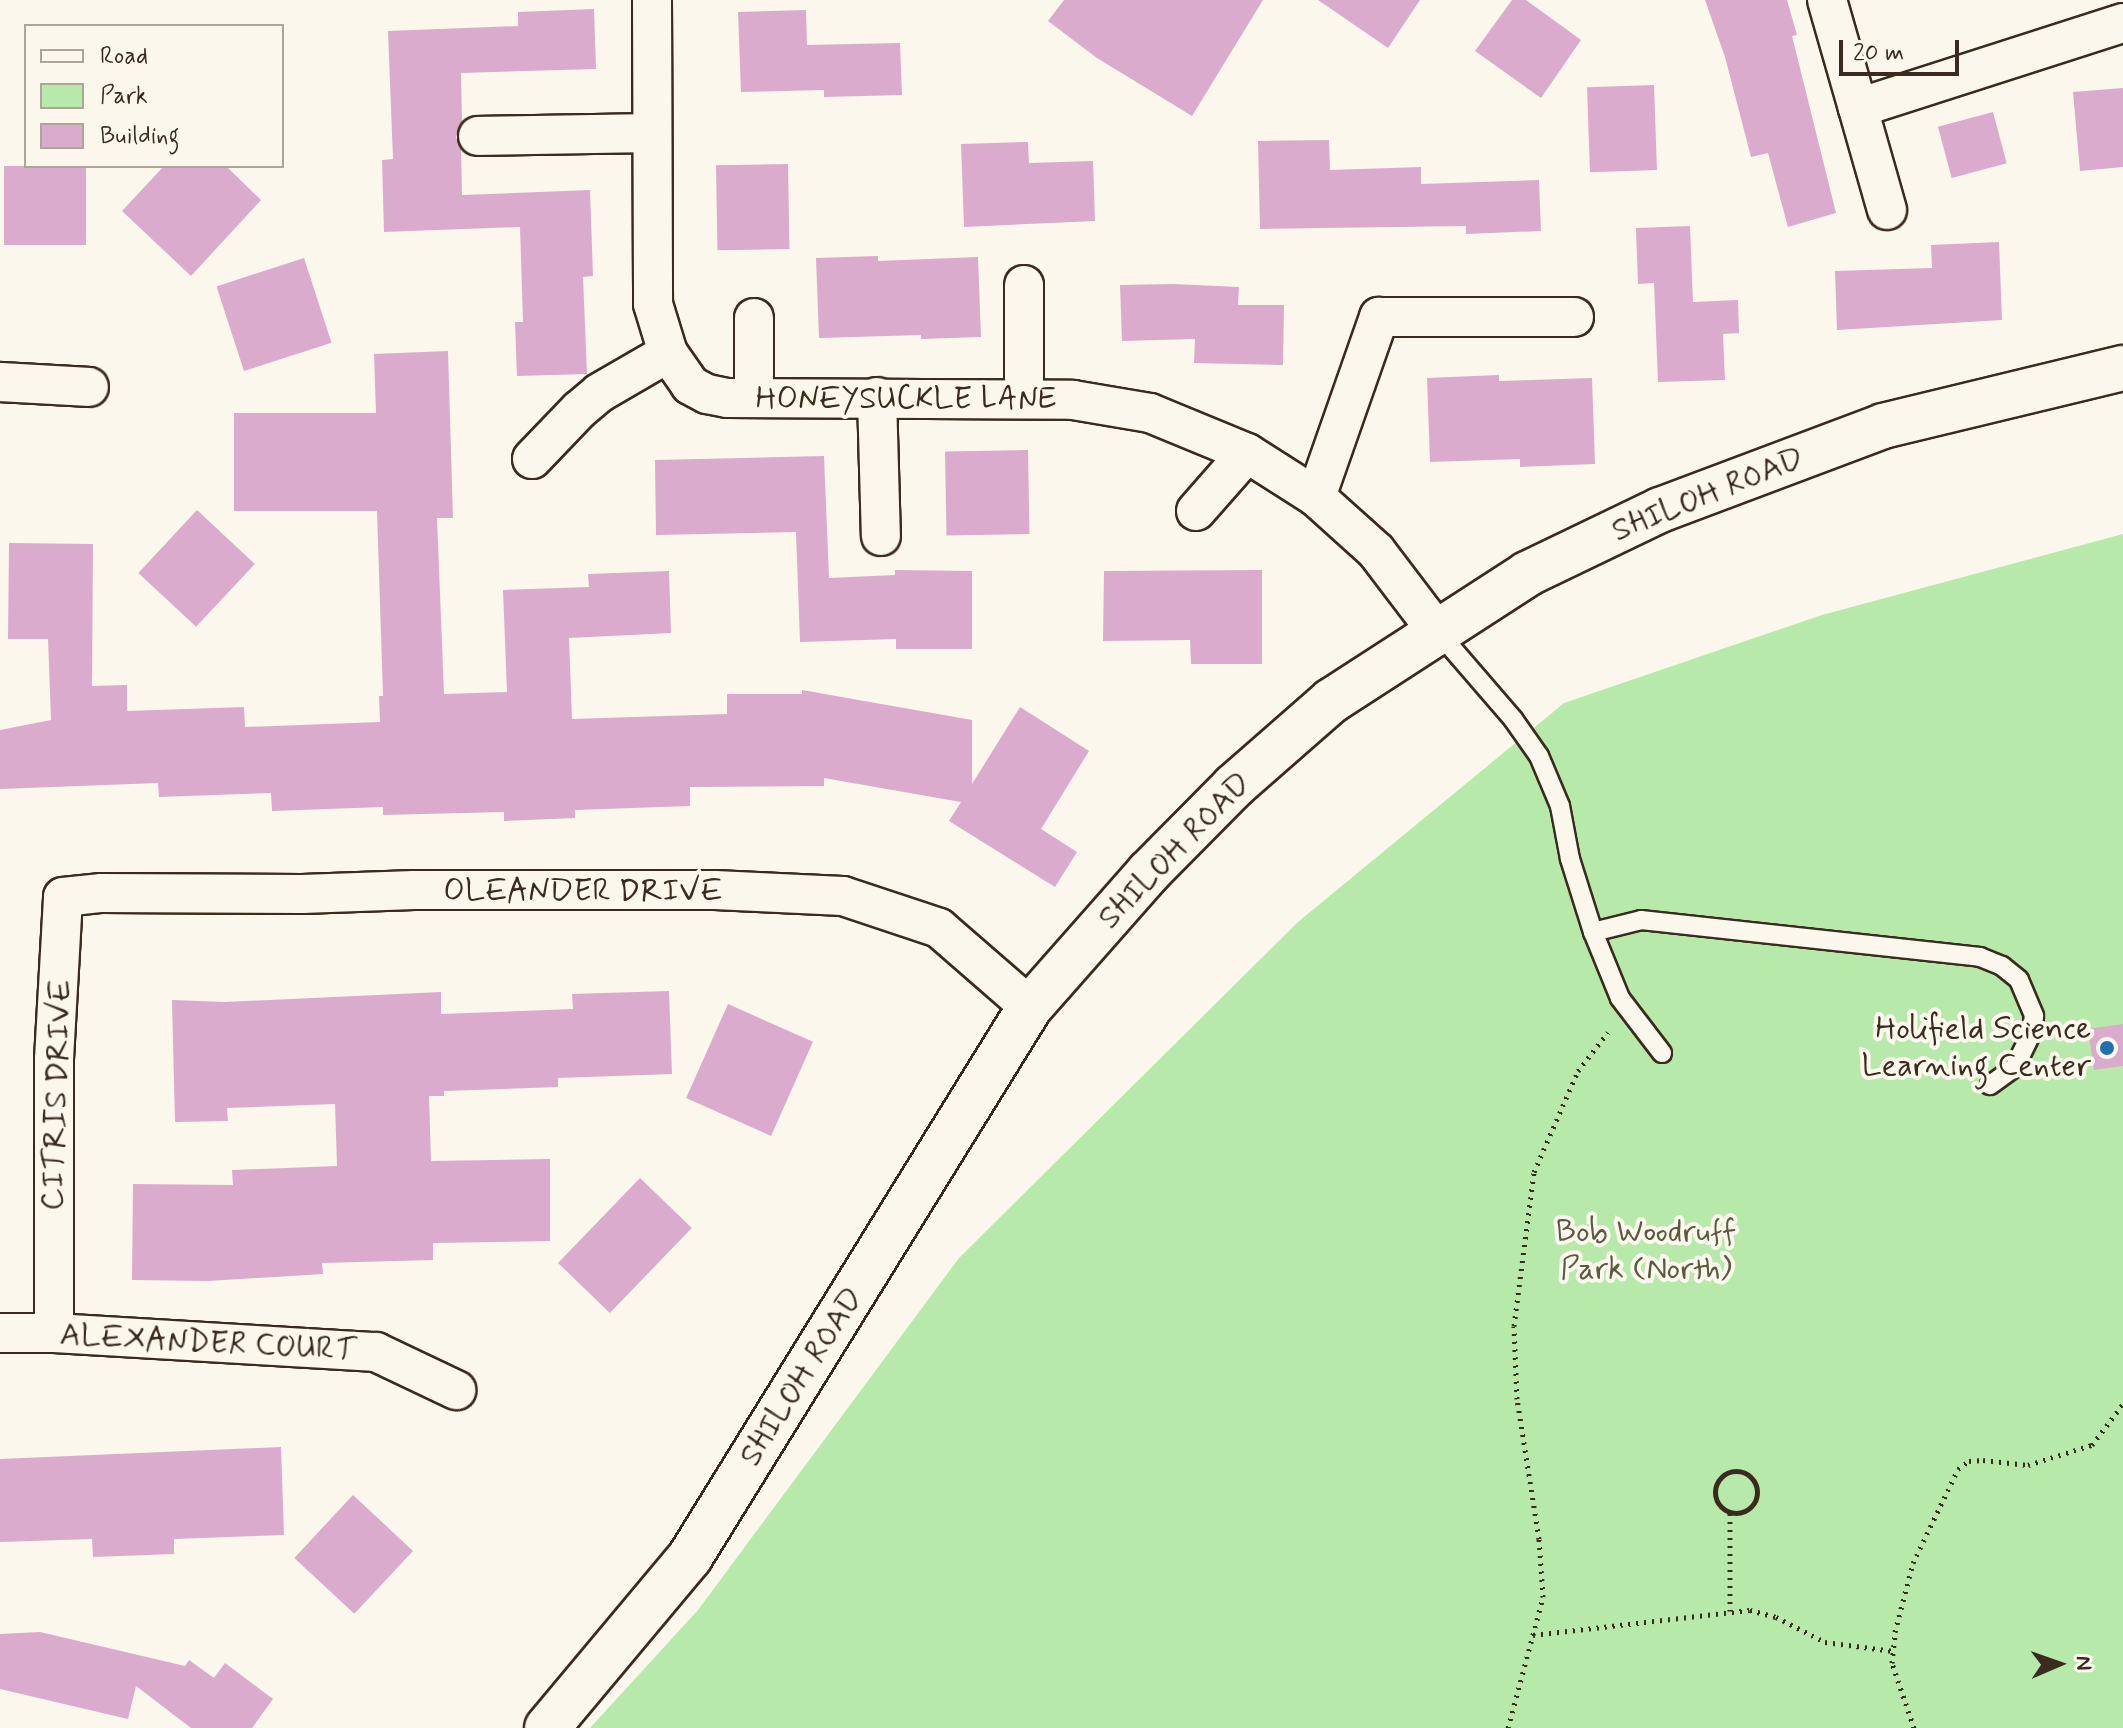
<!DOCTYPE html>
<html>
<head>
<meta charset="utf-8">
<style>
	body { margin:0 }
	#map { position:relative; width:2123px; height:1728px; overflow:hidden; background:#fbf7ec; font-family:Mynerve,sans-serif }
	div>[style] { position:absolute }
	.green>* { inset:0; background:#b6e9aa }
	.building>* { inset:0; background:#daabcc; transform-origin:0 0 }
	.path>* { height:5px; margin-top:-2.5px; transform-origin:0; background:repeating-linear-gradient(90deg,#3b2a1e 0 2px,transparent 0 8px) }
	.path>.ring { margin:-2.5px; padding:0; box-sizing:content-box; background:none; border:5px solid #3b2a1e; border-radius:50% }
	.roads { filter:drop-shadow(2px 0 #3b2a1e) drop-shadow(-2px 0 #3b2a1e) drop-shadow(0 2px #3b2a1e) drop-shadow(0 -2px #3b2a1e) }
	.service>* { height:18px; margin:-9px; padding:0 9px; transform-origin:9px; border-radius:9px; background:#fbf7ec }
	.minor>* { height:38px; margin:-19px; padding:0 19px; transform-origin:19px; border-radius:19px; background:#fbf7ec }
	.secondary>* { height:44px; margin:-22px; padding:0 22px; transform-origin:22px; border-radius:22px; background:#fbf7ec }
	.dots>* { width:22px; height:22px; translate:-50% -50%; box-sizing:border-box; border:4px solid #fbf7ec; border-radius:50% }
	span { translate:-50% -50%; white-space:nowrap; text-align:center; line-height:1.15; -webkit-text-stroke:8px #fbf7ec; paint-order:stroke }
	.street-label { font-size:32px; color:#3b2a1e }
	.poi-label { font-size:32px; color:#3b2a1e }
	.right { translate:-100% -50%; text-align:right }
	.park-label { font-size:32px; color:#5a5a41 }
	.legend { position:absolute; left:24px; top:24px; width:260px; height:144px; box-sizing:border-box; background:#fbf7ec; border:2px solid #aea59a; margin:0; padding:10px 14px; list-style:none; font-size:24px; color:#3b2a1e }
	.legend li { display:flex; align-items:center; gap:16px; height:40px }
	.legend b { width:40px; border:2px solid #aea59a }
	.north { position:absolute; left:2019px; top:1624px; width:80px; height:80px; -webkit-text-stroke:6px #fbf7ec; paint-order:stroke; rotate:88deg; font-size:22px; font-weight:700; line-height:32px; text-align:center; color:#3b2a1e }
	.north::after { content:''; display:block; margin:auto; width:28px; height:36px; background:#3b2a1e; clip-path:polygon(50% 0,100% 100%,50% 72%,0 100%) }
	.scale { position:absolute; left:1839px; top:40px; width:120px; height:36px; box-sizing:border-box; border:4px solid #3b2a1e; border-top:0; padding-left:10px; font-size:24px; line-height:28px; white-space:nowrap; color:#3b2a1e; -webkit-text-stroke:6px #fbf7ec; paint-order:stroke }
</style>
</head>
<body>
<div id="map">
	<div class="green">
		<i style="clip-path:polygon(2123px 534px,2123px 1728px,590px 1728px,698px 1610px,959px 1258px,1298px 922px,1564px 703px,1822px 615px)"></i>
	</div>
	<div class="building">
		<i style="clip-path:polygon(1064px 0,1263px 0,1192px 116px,1097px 58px,1048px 21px)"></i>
		<i style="clip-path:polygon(1318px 0,1420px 0,1388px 48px)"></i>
		<i style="clip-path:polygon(1512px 0,1526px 0,1581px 40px,1541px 98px,1475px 51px)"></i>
		<i style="clip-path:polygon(1705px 0,1787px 0,1797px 35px,1792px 36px,1836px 213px,1788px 227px,1768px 153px,1751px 157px,1725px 57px)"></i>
		<i style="clip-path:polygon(594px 9px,596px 69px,461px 73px,462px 121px,456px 137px,461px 149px,462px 195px,590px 190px,593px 276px,583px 277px,587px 374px,517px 376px,515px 322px,523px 322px,520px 227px,384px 232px,382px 160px,393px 159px,388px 31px,518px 26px,518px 12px)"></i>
		<i style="clip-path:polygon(806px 10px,807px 45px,900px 43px,902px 95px,824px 97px,824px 90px,741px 92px,738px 12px)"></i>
		<i style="left:1654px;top:85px;width:85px;height:67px;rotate:88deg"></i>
		<i style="clip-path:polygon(2123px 88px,2123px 167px,2080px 171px,2073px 92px)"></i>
		<i style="left:1993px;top:112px;width:53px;height:57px;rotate:75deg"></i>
		<i style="clip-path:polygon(1329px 140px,1330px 170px,1421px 167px,1421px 184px,1539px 180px,1541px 231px,1466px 234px,1466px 226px,1260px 229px,1258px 141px)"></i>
		<i style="clip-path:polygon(1028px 142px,1029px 163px,1093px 161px,1095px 221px,964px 227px,961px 144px)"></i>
		<i style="left:788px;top:164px;width:85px;height:72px;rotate:89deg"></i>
		<i style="left:4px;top:166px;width:82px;height:79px"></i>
		<i style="clip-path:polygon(164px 166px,226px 166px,261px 200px,191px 276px,122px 211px)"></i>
		<i style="clip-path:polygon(1690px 226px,1693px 302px,1738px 300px,1739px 333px,1723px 334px,1725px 380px,1658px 382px,1654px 283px,1638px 284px,1636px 228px)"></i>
		<i style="clip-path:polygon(1999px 242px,2002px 320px,1837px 330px,1835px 271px,1932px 268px,1931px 245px)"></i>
		<i style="clip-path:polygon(878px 256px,878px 261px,978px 257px,981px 337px,921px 339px,921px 335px,819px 338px,816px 258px)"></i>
		<i style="left:304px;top:258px;width:89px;height:92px;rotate:72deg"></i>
		<i style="clip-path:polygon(1173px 284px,1239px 287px,1238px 305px,1284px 305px,1283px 365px,1194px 363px,1195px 339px,1122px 341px,1120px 285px)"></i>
		<i style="clip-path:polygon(448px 351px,453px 518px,437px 518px,444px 694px,507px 692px,503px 590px,589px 587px,588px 574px,669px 571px,671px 633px,569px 638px,572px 719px,727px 714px,727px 694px,802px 694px,802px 690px,972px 720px,972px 784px,1020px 707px,1089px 751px,1041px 829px,1077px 852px,1055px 887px,949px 821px,961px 802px,824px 778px,824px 786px,690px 787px,690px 806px,575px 810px,575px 818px,504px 821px,504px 812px,383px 815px,383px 807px,272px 811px,271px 793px,159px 797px,158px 783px,0 789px,0 730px,51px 720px,48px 639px,8px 639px,9px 543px,93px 544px,92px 686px,127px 685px,127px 711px,244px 707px,245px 727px,380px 722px,379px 696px,383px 696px,377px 511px,234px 511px,234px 413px,376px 413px,374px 354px)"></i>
		<i style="clip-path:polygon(1499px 375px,1499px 381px,1592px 378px,1595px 464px,1520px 467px,1520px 459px,1430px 462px,1427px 378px)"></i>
		<i style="left:1028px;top:450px;width:84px;height:83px;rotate:89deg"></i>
		<i style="clip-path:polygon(824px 456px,829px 578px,895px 575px,895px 570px,972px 571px,972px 649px,896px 649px,896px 639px,800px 642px,796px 532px,656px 535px,655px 460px)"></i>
		<i style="left:197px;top:510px;width:79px;height:86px;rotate:43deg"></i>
		<i style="clip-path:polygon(1262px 570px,1262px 664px,1191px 664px,1190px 640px,1103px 641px,1104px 571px)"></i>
		<i style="clip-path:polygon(669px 991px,672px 1074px,558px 1078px,558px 1087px,444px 1091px,444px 1096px,429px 1096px,431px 1161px,550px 1159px,550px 1241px,433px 1243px,433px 1260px,322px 1263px,323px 1274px,208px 1281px,132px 1280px,133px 1184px,233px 1185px,232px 1170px,337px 1166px,335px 1104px,227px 1108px,228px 1121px,175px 1122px,172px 1000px,225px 1002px,441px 992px,441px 1014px,573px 1009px,572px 994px)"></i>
		<i style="left:728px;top:1004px;width:93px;height:103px;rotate:24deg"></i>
		<i style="clip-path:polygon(2123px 1024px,2123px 1066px,2094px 1070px,2088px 1029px)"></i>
		<i style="left:640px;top:1178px;width:72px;height:118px;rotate:44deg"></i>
		<i style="clip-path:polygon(281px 1447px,284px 1535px,174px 1539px,174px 1554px,93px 1557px,92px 1539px,0 1542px,0 1459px)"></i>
		<i style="left:353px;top:1495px;width:82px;height:86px;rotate:43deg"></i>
		<i style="clip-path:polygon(40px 1632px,185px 1666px,189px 1660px,214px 1678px,225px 1663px,273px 1699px,252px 1728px,191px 1728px,136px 1686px,128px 1719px,0 1689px,0 1634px)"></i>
	</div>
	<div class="path">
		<i class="ring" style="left:1715px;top:1471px;width:37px;height:37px"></i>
		<i style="left:1730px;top:1611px;width:99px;rotate:-90deg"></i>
		<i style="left:1533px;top:1635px;width:218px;rotate:-6.6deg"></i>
		<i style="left:1750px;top:1610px;width:27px;rotate:15deg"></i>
		<i style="left:1776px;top:1617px;width:55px;rotate:27deg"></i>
		<i style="left:1825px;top:1642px;width:69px;rotate:7.5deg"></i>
		<i style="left:1508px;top:1728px;width:136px;rotate:-75deg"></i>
		<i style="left:1543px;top:1597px;width:58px;rotate:-93.9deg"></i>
		<i style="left:1539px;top:1539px;width:142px;rotate:-98.9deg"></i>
		<i style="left:1517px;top:1399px;width:73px;rotate:-92.4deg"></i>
		<i style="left:1514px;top:1326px;width:155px;rotate:-82.6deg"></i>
		<i style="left:1534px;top:1172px;width:110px;rotate:-66.5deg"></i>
		<i style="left:1578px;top:1071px;width:49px;rotate:-52.4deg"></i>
		<i style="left:1914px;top:1728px;width:69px;rotate:-108.7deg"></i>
		<i style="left:1892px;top:1663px;width:31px;rotate:-84deg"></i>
		<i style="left:1895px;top:1632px;width:71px;rotate:-75.4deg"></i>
		<i style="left:1913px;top:1563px;width:104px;rotate:-64.4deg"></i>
		<i style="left:1958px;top:1469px;width:14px;rotate:-36deg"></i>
		<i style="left:1969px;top:1461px;width:14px;rotate:-4deg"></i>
		<i style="left:1983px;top:1460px;width:45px;rotate:6.3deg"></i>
		<i style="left:2028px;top:1465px;width:67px;rotate:-17.4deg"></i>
		<i style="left:2092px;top:1445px;width:51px;rotate:-52.9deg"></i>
	</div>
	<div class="roads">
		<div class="service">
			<i style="left:1438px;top:632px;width:115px;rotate:49.2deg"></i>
			<i style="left:1513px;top:719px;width:45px;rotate:54.9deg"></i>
			<i style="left:1539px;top:756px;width:54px;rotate:67.2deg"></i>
			<i style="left:1560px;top:806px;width:54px;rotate:79.3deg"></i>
			<i style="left:1570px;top:859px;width:77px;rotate:72.5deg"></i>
			<i style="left:1662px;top:1053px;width:69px;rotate:-127.4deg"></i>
			<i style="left:1620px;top:998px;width:71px;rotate:-112.2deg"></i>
			<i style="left:1593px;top:932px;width:49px;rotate:-14deg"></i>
			<i style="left:1641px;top:920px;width:341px;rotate:6.2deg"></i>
			<i style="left:1980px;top:957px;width:24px;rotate:22deg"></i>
			<i style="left:2002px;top:966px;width:22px;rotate:39deg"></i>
			<i style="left:2019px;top:980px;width:39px;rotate:67deg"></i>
			<i style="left:2034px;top:1016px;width:18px;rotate:99deg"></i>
			<i style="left:2031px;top:1034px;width:37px;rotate:116deg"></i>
			<i style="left:2015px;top:1067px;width:31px;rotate:144deg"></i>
		</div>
		<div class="minor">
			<i style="left:652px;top:0;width:304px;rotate:89.8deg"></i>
			<i style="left:653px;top:304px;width:51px;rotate:73deg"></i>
			<i style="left:668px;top:353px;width:39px;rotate:55deg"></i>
			<i style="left:690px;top:385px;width:19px;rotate:28deg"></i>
			<i style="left:707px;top:394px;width:20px;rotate:11deg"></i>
			<i style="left:727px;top:398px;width:346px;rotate:0.3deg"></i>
			<i style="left:1073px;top:400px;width:78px;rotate:9.6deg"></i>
			<i style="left:1150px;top:413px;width:105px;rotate:22.4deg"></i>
			<i style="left:1247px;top:453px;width:82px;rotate:32.5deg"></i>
			<i style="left:1316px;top:497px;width:81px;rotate:42deg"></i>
			<i style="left:1376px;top:551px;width:99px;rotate:52.8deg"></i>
			<i style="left:1827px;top:0;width:112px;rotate:74deg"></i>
			<i style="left:1858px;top:108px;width:278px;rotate:-17.8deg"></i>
			<i style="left:1858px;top:108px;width:106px;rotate:74.1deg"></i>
			<i style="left:478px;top:136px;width:171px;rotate:-1deg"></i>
			<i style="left:1024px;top:285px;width:113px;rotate:90deg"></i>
			<i style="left:0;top:382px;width:89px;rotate:3.2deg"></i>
			<i style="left:754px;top:397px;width:79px;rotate:-90deg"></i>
			<i style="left:877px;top:397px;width:139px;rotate:88.4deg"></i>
			<i style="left:532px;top:459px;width:68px;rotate:-46.2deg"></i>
			<i style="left:579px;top:410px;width:26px;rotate:-40deg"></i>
			<i style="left:599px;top:393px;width:80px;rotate:-30.1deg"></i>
			<i style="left:1316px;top:497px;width:191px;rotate:-70.7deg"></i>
			<i style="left:1379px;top:317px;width:195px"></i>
			<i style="left:1196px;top:511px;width:77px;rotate:-48.7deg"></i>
			<i style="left:0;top:1333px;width:54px"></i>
			<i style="left:54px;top:1333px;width:323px;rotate:3.4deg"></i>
			<i style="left:376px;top:1352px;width:89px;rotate:25.4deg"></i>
			<i style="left:54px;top:1333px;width:274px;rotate:-90deg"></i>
			<i style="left:54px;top:1059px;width:162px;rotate:-86.8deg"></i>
			<i style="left:63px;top:897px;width:39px;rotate:-6deg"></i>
			<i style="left:102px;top:893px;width:200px;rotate:0.3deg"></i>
			<i style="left:302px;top:894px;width:112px;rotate:-2deg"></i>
			<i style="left:414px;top:890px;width:301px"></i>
			<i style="left:715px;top:890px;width:128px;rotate:2.7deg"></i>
			<i style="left:843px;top:896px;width:101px;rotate:18.4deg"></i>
			<i style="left:939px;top:928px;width:121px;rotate:41deg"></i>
		</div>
		<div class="secondary">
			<i style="left:547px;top:1728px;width:223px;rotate:-50.1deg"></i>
			<i style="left:690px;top:1557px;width:647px;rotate:-58.28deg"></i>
			<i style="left:1030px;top:1007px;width:180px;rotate:-48.6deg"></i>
			<i style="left:1149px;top:872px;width:121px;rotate:-45.3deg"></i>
			<i style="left:1234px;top:786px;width:129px;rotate:-41.2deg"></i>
			<i style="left:1331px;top:701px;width:234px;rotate:-32.9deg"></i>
			<i style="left:1527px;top:574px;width:148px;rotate:-25.7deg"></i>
			<i style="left:1660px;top:510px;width:238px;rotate:-20.6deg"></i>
			<i style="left:1883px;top:426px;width:247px;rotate:-13.6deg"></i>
		</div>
	</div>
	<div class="dots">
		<i style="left:2107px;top:1048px;background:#1f6fb2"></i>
	</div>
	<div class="street-label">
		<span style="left:906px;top:399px">HONEYSUCKLE LANE</span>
		<span style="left:1708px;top:495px;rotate:-22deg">SHILOH ROAD</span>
		<span style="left:1175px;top:851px;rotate:-46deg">SHILOH ROAD</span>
		<span style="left:583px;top:891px">OLEANDER DRIVE</span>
		<span style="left:57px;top:1095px;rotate:-88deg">CITRIS DRIVE</span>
		<span style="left:208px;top:1343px;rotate:3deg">ALEXANDER COURT</span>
		<span style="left:802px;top:1377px;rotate:-58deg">SHILOH ROAD</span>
	</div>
	<div class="poi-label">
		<span class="right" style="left:2091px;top:1048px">Holifield Science<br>Learning Center</span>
	</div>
	<div class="park-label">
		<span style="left:1646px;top:1251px">Bob Woodruff<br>Park (North)</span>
	</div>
	<ul class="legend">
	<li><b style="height:10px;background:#fbf7ec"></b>Road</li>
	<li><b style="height:22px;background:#b6e9aa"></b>Park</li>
	<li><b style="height:22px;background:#daabcc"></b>Building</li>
	</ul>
	<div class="north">N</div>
	<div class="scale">20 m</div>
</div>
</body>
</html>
